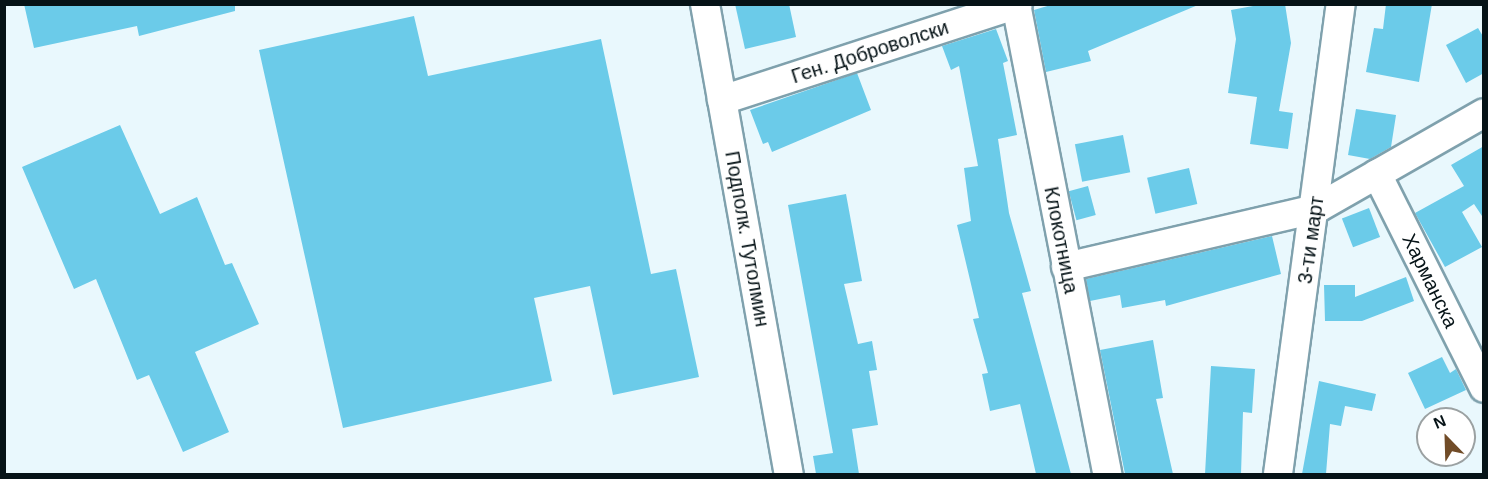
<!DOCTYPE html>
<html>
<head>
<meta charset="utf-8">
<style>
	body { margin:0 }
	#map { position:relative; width:1488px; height:479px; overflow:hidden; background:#e9f8fd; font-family:Arial,sans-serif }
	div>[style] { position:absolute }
	.building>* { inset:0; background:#6bcbe9; transform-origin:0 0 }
	.roads { filter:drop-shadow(2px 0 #7fa1ad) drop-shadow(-2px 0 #7fa1ad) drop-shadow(0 2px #7fa1ad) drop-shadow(0 -2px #7fa1ad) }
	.street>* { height:28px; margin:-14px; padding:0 14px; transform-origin:14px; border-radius:14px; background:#fff }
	span { translate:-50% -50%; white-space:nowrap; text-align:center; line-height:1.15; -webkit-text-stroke:4.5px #fff; paint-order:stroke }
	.street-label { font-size:20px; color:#061317 }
	.frame { position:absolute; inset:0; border:6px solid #061317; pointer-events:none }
	.north { position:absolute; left:1416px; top:407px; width:60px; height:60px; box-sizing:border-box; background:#fff; border:2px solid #9ba1a2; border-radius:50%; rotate:337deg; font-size:16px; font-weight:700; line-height:24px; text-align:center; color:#061317 }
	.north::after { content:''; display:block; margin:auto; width:21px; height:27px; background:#714c28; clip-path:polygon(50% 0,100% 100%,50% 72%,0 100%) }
</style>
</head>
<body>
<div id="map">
	<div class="building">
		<i style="clip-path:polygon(24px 4px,235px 4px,235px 11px,139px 36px,137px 26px,34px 48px)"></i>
		<i style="clip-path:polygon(735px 4px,789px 4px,796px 37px,745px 49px)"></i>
		<i style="clip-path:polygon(1054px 4px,1198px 4px,1198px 5px,1088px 51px,1091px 61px,1046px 72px,1034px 10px)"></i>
		<i style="clip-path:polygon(1264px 4px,1285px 4px,1291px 43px,1279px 111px,1293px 113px,1288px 149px,1250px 144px,1257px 97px,1228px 93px,1236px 39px,1231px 10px)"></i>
		<i style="clip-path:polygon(1386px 4px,1432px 4px,1419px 82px,1366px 72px,1374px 28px,1383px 29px)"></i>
		<i style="clip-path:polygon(414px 16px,428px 76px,601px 39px,651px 274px,676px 269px,699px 377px,613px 395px,590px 286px,534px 298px,552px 381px,343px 428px,259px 50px)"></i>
		<i style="clip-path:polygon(1478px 28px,1484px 38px,1484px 73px,1466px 83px,1446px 45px)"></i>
		<i style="clip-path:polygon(996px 29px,1008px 61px,1003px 63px,1017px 135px,998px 139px,1009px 213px,1031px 291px,1022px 293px,1071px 474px,1036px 474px,1020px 404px,990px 411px,982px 374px,988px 373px,973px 319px,979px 318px,957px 225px,971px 221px,964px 168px,978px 166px,959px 66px,951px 70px,942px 46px)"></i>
		<i style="clip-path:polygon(857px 73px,871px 110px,772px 152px,768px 142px,763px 144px,750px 110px)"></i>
		<i style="clip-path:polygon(1356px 109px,1396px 115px,1391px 147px,1370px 159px,1348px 155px)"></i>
		<i style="clip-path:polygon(120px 125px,160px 214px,197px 197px,225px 265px,232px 263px,259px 324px,195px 352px,229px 432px,183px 452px,149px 375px,137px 380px,96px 279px,74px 289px,22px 167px)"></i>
		<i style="left:1123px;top:135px;width:38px;height:49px;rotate:79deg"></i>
		<i style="clip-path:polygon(1484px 146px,1484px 219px,1474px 204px,1462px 212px,1482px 247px,1445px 267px,1415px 213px,1464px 186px,1451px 165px)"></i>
		<i style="left:1189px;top:168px;width:37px;height:43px;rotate:77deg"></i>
		<i style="left:1088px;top:186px;width:30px;height:20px;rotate:75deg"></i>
		<i style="clip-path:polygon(846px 194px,862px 281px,844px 284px,858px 344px,872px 341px,877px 370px,869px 371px,878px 425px,852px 429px,859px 474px,816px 474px,813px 456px,833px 453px,788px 205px)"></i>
		<i style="left:1369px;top:208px;width:31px;height:29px;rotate:69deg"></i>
		<i style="clip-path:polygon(1272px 236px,1281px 274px,1166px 306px,1165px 300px,1122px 308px,1120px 295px,1090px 301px,1086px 279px)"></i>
		<i style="clip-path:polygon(1406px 277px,1414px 301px,1362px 321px,1325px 321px,1324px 285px,1355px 285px,1355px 297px)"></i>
		<i style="clip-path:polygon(1153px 340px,1163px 398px,1156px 399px,1173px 474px,1125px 474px,1100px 350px)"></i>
		<i style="clip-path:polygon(1442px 357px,1450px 373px,1456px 369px,1466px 390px,1425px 409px,1408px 373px)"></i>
		<i style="clip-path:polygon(1211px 366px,1255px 369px,1252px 413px,1243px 412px,1241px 474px,1205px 474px)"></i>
		<i style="clip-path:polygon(1319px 381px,1376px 394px,1372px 411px,1345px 406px,1341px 426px,1330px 424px,1326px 474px,1302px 474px)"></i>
	</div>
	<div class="roads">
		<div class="street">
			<i style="left:705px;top:4px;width:477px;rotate:79.9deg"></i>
			<i style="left:1016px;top:4px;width:479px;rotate:79deg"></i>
			<i style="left:722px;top:100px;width:311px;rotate:-18deg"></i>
			<i style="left:1377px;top:174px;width:239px;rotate:63.4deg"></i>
			<i style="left:1066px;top:267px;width:257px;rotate:-13.1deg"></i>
			<i style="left:1316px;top:209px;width:193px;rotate:-29.7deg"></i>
			<i style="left:1278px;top:474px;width:474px;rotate:-82.4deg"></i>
		</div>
	</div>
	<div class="street-label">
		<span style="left:870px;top:52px;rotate:-18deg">Ген. Доброволски</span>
		<span style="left:747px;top:239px;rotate:80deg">Подполк. Тутолмин</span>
		<span style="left:1061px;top:240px;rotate:79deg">Клокотница</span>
		<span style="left:1311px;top:240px;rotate:-82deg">3-ти март</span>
		<span style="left:1430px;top:281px;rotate:64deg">Харманска</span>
	</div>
	<div class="frame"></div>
	<div class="north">N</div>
</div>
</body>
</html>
